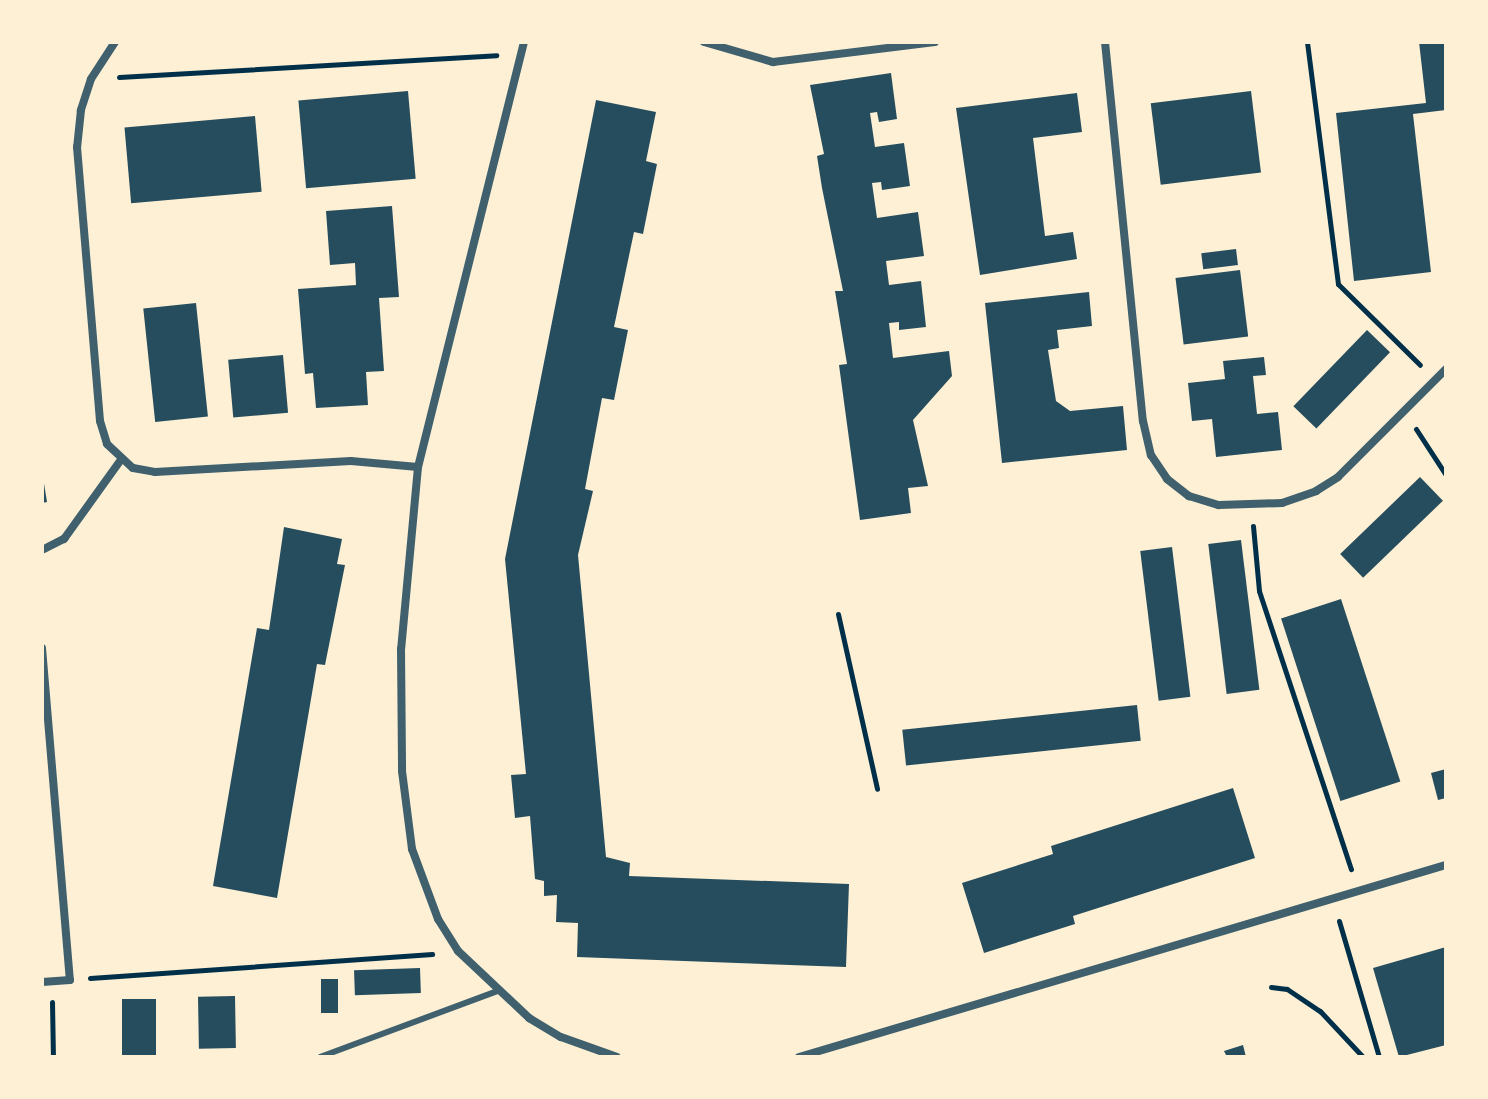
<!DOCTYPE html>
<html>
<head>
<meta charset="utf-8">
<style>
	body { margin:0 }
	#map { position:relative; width:1488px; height:1099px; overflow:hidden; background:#fdf0d5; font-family:"IBM Plex Sans",sans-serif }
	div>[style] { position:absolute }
	.building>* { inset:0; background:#264d5e; transform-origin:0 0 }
	.path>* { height:5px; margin:-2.5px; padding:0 2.5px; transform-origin:2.5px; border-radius:2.5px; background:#003049 }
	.service>* { height:6px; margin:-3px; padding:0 3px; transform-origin:3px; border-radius:3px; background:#3f606c }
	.minor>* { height:8px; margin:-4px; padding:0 4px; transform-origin:4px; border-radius:4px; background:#3f606c }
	span { translate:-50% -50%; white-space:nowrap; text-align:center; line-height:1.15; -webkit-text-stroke:8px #fdf0d5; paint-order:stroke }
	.frame { position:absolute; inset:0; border:44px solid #fdf0d5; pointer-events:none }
</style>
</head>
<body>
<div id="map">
	<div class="building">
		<i style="clip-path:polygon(1419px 42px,1446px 42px,1446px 110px,1413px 114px,1431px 272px,1354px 281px,1336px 113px,1426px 103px)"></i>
		<i style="clip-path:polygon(891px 73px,897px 119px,879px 122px,877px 112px,870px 113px,875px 147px,904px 143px,910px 186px,882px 190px,881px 182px,872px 183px,877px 218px,918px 212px,924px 256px,886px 261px,889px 285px,921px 281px,926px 327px,899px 330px,899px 322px,889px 323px,893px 358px,949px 351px,952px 376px,913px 420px,928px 486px,908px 488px,911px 513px,860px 520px,839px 365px,847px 364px,835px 291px,843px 291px,822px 188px,817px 156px,824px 154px,810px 85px)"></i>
		<i style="left:408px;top:91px;width:88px;height:110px;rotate:85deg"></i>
		<i style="left:1251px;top:91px;width:82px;height:101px;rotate:83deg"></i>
		<i style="clip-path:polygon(1077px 93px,1082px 132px,1033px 138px,1045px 236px,1073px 232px,1077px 259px,980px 275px,956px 108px)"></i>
		<i style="clip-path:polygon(596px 100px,656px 112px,646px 161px,657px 164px,643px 234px,634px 232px,614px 327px,628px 330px,614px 400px,602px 398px,585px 489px,593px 491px,578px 555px,606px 857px,630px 863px,629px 876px,849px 884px,846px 967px,577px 957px,578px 923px,556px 922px,557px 895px,544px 896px,544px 881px,535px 879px,530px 816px,515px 818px,511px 775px,526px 774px,505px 559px)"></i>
		<i style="left:255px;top:116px;width:76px;height:131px;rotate:85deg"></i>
		<i style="clip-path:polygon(392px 206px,399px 297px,379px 298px,384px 371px,366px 372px,368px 405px,316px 408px,313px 373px,305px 374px,298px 289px,356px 285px,355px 263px,330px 265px,326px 211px)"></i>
		<i style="left:1236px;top:249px;width:16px;height:35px;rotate:83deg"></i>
		<i style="left:1240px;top:270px;width:67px;height:65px;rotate:83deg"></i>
		<i style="clip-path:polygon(1089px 292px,1092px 326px,1057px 330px,1059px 348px,1048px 350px,1056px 401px,1070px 411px,1123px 406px,1127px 450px,1002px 463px,985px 303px)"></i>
		<i style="left:196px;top:303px;width:114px;height:53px;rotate:84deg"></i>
		<i style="left:1367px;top:330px;width:32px;height:106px;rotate:44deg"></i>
		<i style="left:283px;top:355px;width:58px;height:55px;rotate:85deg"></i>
		<i style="clip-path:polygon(1264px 357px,1266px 375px,1253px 376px,1257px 414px,1278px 412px,1282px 450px,1216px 457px,1212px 419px,1192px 421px,1188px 383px,1225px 379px,1223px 361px)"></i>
		<i style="clip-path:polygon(42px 471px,47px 502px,42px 503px)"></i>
		<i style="left:1420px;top:477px;width:33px;height:111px;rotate:46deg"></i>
		<i style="clip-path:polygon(284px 527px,342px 539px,337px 564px,345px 565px,325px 665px,317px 664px,277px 898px,213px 886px,257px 628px,269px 630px)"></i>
		<i style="left:1241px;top:540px;width:151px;height:33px;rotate:83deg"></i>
		<i style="left:1172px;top:547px;width:151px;height:32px;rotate:83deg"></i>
		<i style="left:1341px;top:599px;width:192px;height:63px;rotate:72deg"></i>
		<i style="left:1137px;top:705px;width:36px;height:236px;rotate:84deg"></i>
		<i style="clip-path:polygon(1446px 769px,1446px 798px,1438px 800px,1431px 773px)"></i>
		<i style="clip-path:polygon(1233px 788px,1255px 858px,1073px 916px,1075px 924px,984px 953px,962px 883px,1053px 854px,1051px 846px)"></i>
		<i style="clip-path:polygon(1446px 947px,1446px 1045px,1399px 1057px,1373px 968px)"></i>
		<i style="left:420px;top:968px;width:25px;height:66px;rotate:88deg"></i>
		<i style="left:321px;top:979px;width:17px;height:34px"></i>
		<i style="left:235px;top:996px;width:52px;height:37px;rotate:89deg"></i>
		<i style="left:122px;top:999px;width:34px;height:58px"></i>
		<i style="clip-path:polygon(1243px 1045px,1246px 1057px,1227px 1057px,1224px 1051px)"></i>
	</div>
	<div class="path">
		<i style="left:1307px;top:42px;width:244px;rotate:82.7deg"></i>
		<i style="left:1338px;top:284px;width:115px;rotate:44.6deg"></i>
		<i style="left:119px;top:77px;width:378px;rotate:-3.3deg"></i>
		<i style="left:1416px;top:429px;width:55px;rotate:56.9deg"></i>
		<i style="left:1253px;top:526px;width:65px;rotate:84.7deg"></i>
		<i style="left:1259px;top:591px;width:293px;rotate:71.7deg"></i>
		<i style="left:838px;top:614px;width:179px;rotate:77.4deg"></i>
		<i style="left:1339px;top:921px;width:142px;rotate:73.6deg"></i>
		<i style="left:90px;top:978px;width:343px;rotate:-4deg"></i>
		<i style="left:1271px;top:987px;width:16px;rotate:7deg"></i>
		<i style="left:1287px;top:989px;width:40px;rotate:34deg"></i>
		<i style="left:1320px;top:1011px;width:63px;rotate:46.9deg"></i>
		<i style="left:52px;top:1002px;width:55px;rotate:89deg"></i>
	</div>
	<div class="service">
		<i style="left:320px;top:1057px;width:189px;rotate:-20.4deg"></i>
	</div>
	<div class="minor">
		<i style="left:115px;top:42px;width:44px;rotate:123deg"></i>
		<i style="left:91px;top:79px;width:33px;rotate:108deg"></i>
		<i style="left:81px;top:110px;width:37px;rotate:96deg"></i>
		<i style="left:77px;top:147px;width:275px;rotate:85.2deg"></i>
		<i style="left:100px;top:421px;width:24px;rotate:73deg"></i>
		<i style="left:107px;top:444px;width:35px;rotate:43deg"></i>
		<i style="left:133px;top:468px;width:22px;rotate:10deg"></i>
		<i style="left:155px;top:472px;width:196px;rotate:-3.2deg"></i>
		<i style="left:351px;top:461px;width:67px;rotate:5.1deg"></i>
		<i style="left:524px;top:42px;width:438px;rotate:104deg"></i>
		<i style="left:418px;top:467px;width:183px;rotate:95.3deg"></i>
		<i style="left:401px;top:649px;width:122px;rotate:89.5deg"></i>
		<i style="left:402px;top:771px;width:79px;rotate:82.7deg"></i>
		<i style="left:412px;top:849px;width:75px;rotate:69.6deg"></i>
		<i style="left:438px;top:919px;width:38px;rotate:58deg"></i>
		<i style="left:458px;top:951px;width:98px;rotate:43.3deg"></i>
		<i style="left:529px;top:1018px;width:37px;rotate:31deg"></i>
		<i style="left:561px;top:1037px;width:59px;rotate:19.7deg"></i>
		<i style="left:704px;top:42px;width:72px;rotate:16.2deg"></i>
		<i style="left:773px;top:62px;width:163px;rotate:-7deg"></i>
		<i style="left:1105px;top:42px;width:381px;rotate:84.3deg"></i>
		<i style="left:1143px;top:421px;width:35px;rotate:77deg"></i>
		<i style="left:1151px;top:455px;width:29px;rotate:56deg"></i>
		<i style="left:1167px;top:479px;width:28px;rotate:38deg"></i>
		<i style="left:1189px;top:496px;width:31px;rotate:17deg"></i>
		<i style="left:1219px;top:505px;width:63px;rotate:-1.8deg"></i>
		<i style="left:1282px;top:503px;width:36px;rotate:-19deg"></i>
		<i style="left:1316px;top:491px;width:26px;rotate:-32deg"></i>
		<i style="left:1338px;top:477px;width:153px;rotate:-45deg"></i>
		<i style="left:42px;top:550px;width:25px;rotate:-27deg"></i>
		<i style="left:64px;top:539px;width:96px;rotate:-54.3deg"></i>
		<i style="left:42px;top:648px;width:333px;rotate:85.2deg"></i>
		<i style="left:70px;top:980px;width:28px;rotate:176deg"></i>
		<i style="left:799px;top:1057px;width:675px;rotate:-16.53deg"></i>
	</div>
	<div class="frame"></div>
</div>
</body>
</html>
